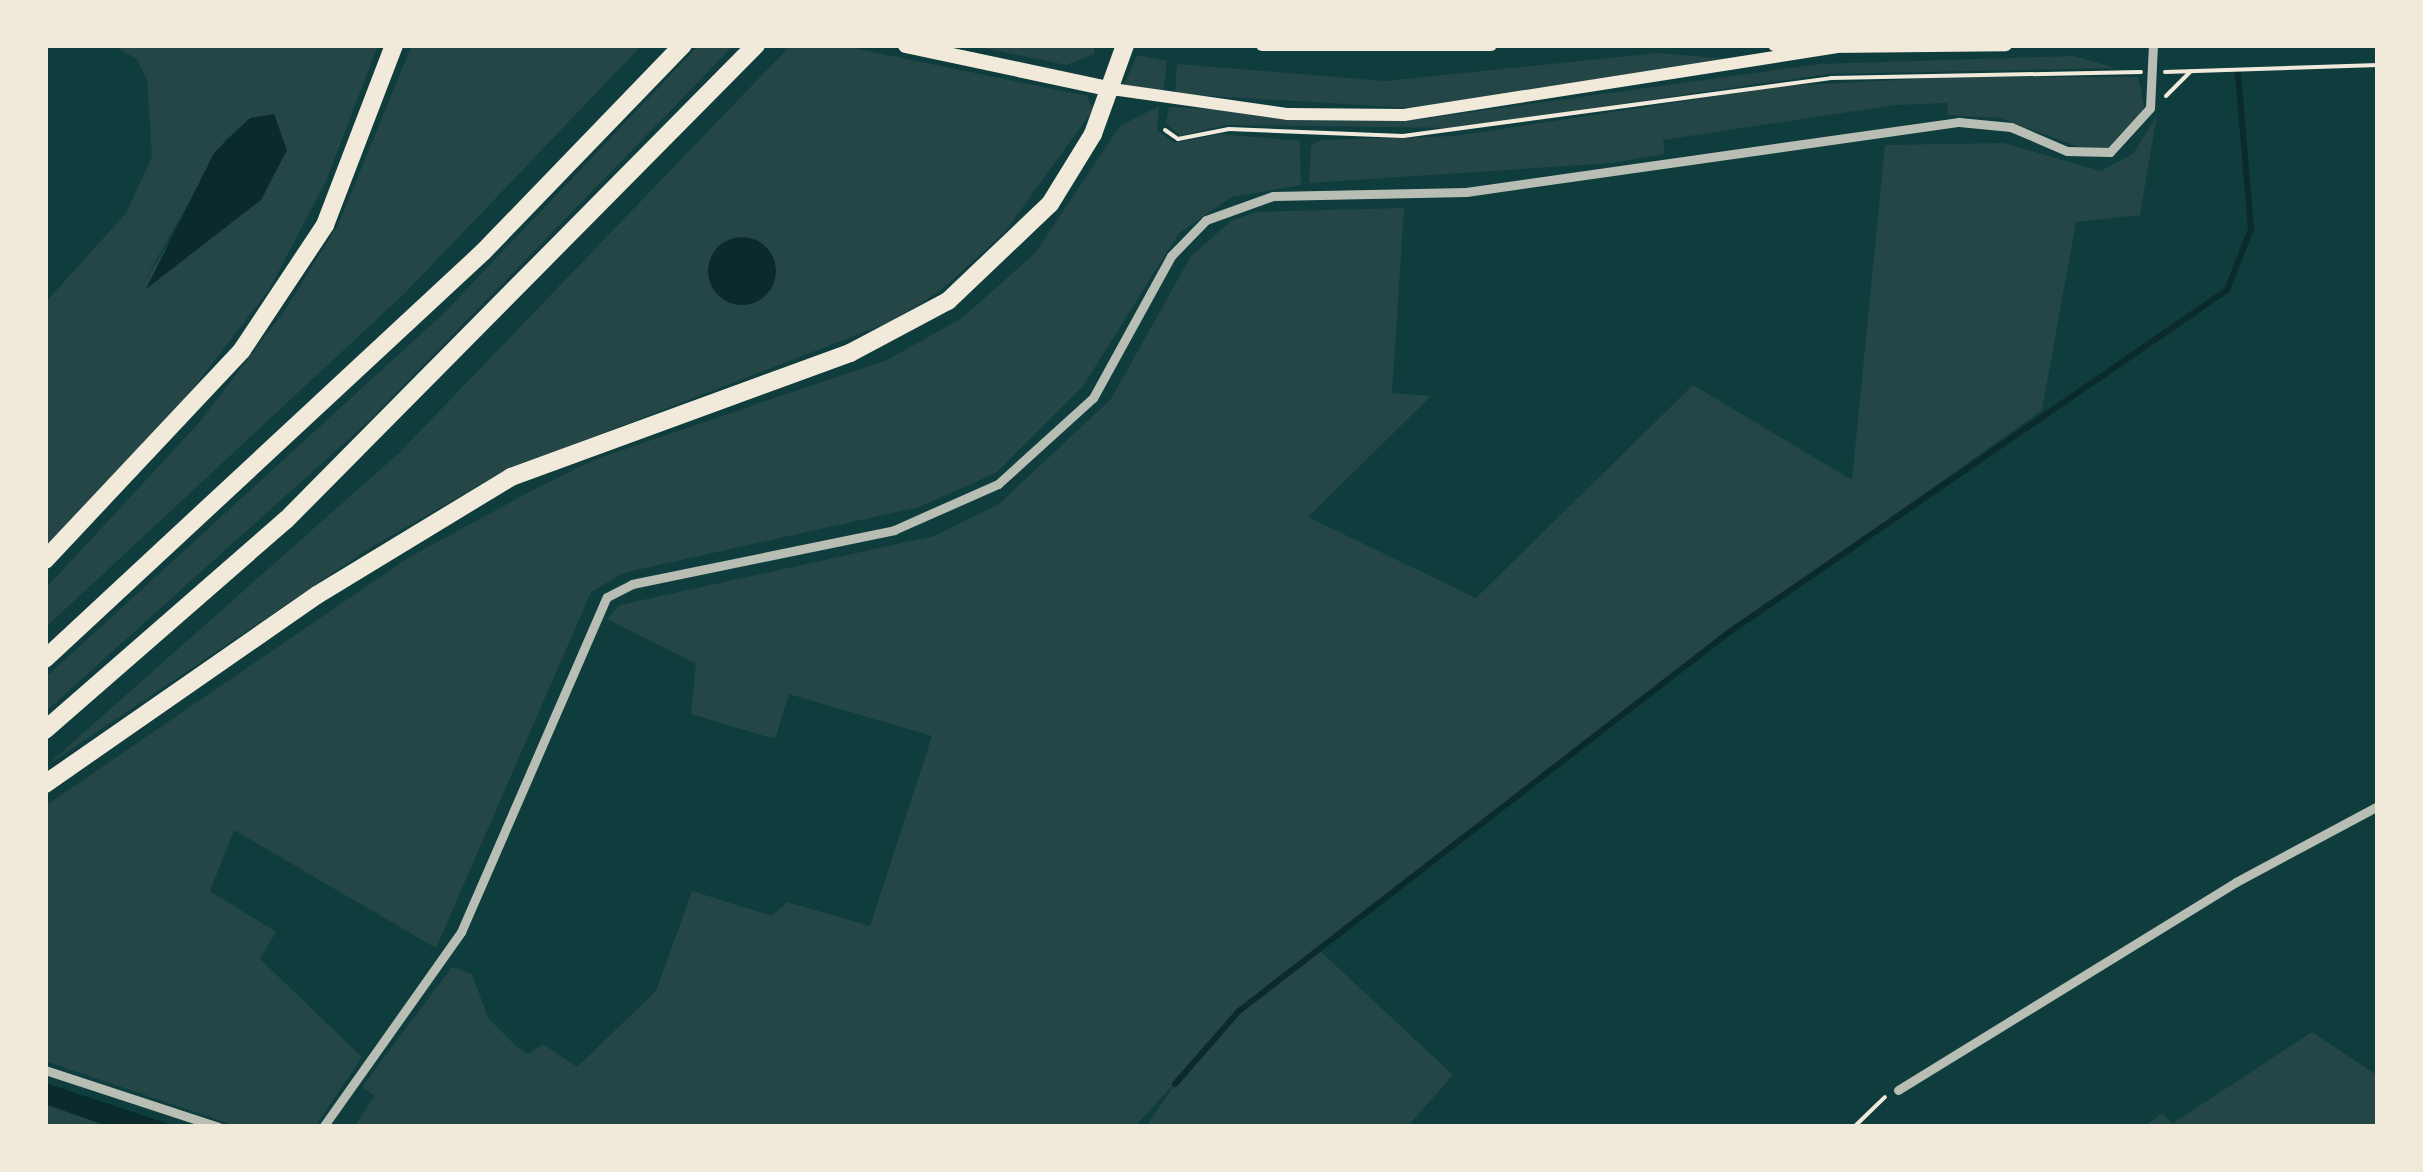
<!DOCTYPE html>
<html>
<head>
<meta charset="utf-8">
<style>
	body { margin:0 }
	#map { position:relative; width:2423px; height:1172px; overflow:hidden; background:#0f3d3e; font-family:Signika,sans-serif }
	div>[style] { position:absolute }
	.green>* { inset:0; background:#244646 }
	.water>* { inset:0; background:#0a2a2b }
	.round { border-radius:50% }
	.stream>* { height:6px; margin:-3px; padding:0 3px; transform-origin:3px; border-radius:3px; background:#0a2a2b }
	.path>* { height:4px; margin:-2px; padding:0 2px; transform-origin:2px; border-radius:2px; background:#f1e9da }
	.minor>* { height:9px; margin:-4.5px; padding:0 4.5px; transform-origin:4.5px; border-radius:4.5px; background:#b8beb3 }
	.secondary>* { height:12px; margin:-6px; padding:0 6px; transform-origin:6px; border-radius:6px; background:#f1e9da }
	.primary>* { height:15px; margin:-7.5px; padding:0 7.5px; transform-origin:7.5px; border-radius:7.5px; background:#f1e9da }
	.motorway>* { height:18px; margin:-9px; padding:0 9px; transform-origin:9px; border-radius:9px; background:#f1e9da }
	span { translate:-50% -50%; white-space:nowrap; text-align:center; line-height:1.15; -webkit-text-stroke:8px #f1e9da; paint-order:stroke }
	.frame { position:absolute; inset:0; border:48px solid #f1e9da; pointer-events:none }
</style>
</head>
<body>
<div id="map">
	<div class="green">
		<i style="clip-path:polygon(evenodd,112px 45px,378px 45px,326px 181px,269px 290px,178px 408px,45px 549px,45px 303px,126px 213px,152px 157px,147px 80px,137px 59px,112px 45px,251px 118px,144px 281px,225px 140px,251px 118px)"></i>
		<i style="clip-path:polygon(412px 45px,642px 45px,405px 293px,45px 628px,45px 589px,198px 424px,283px 313px,338px 225px)"></i>
		<i style="clip-path:polygon(699px 45px,734px 45px,371px 419px,45px 712px,45px 678px,444px 313px)"></i>
		<i style="clip-path:polygon(791px 45px,838px 45px,1087px 96px,1093px 110px,1004px 233px,940px 291px,890px 322px,502px 472px,370px 548px,45px 767px,400px 452px)"></i>
		<i style="clip-path:polygon(968px 45px,1093px 45px,1095px 54px,1066px 65px)"></i>
		<i style="clip-path:polygon(1659px 53px,1739px 60px,1413px 108px,1175px 94px,1177px 64px,1385px 81px)"></i>
		<i style="clip-path:polygon(1137px 55px,1167px 61px,1163px 92px,1124px 85px)"></i>
		<i style="clip-path:polygon(2074px 56px,2115px 68px,1827px 74px,1456px 128px,1225px 125px,1180px 136px,1166px 123px,1169px 107px,1414px 120px,1819px 64px)"></i>
		<i style="clip-path:polygon(1954px 77px,2138px 77px,2144px 106px,2138px 125px,2109px 148px,2085px 149px,2000px 118px,1947px 115px,1948px 103px,1895px 105px,1663px 140px,1665px 154px,1612px 163px,1309px 183px,1311px 146px,1321px 140px,1455px 136px,1784px 86px)"></i>
		<i style="clip-path:polygon(1159px 106px,1157px 130px,1174px 143px,1221px 134px,1300px 141px,1301px 185px,1232px 197px,1179px 233px,1083px 386px,996px 473px,919px 507px,623px 573px,591px 592px,436px 948px,234px 830px,210px 891px,276px 932px,260px 959px,362px 1057px,315px 1127px,239px 1127px,45px 1061px,45px 806px,408px 558px,533px 490px,596px 459px,887px 360px,962px 318px,1035px 253px,1120px 126px)"></i>
		<i style="clip-path:polygon(2157px 115px,2140px 215px,2076px 222px,2042px 410px,1728px 633px,1318px 949px,1453px 1075px,1407px 1127px,1146px 1127px,1177px 1081px,1134px 1127px,354px 1127px,375px 1096px,362px 1087px,452px 967px,472px 974px,488px 1018px,515px 1045px,528px 1054px,543px 1044px,577px 1067px,656px 991px,692px 891px,772px 916px,787px 902px,870px 926px,932px 736px,789px 694px,775px 739px,691px 714px,696px 664px,607px 619px,620px 605px,934px 536px,999px 504px,1111px 399px,1191px 256px,1231px 221px,1256px 212px,1404px 208px,1392px 393px,1431px 396px,1308px 517px,1476px 598px,1693px 385px,1852px 480px,1885px 145px,2003px 143px,2101px 171px,2133px 154px)"></i>
		<i style="clip-path:polygon(2312px 1032px,2378px 1076px,2378px 1127px,2144px 1127px,2162px 1113px,2172px 1124px)"></i>
		<i style="clip-path:polygon(45px 1104px,110px 1127px,45px 1127px)"></i>
	</div>
	<div class="water">
		<i style="clip-path:polygon(274px 114px,287px 150px,261px 200px,146px 289px,214px 153px,250px 118px)"></i>
		<i class="round" style="left:708px;top:237px;width:68px;height:68px"></i>
		<i style="clip-path:polygon(45px 1083px,151px 1118px,178px 1127px,110px 1127px,45px 1104px)"></i>
	</div>
	<div class="stream">
		<i style="left:1175px;top:1084px;width:97px;rotate:-48.8deg"></i>
		<i style="left:1239px;top:1011px;width:618px;rotate:-37.7deg"></i>
		<i style="left:1728px;top:633px;width:606px;rotate:-34.5deg"></i>
		<i style="left:2227px;top:290px;width:66px;rotate:-68.5deg"></i>
		<i style="left:2251px;top:229px;width:156px;rotate:-94.8deg"></i>
	</div>
	<div class="path">
		<i style="left:2165px;top:72px;width:213px;rotate:-1.9deg"></i>
		<i style="left:2166px;top:96px;width:35px;rotate:-45deg"></i>
		<i style="left:1165px;top:130px;width:16px;rotate:35deg"></i>
		<i style="left:1178px;top:139px;width:52px;rotate:-11.1deg"></i>
		<i style="left:1229px;top:129px;width:174px;rotate:2.3deg"></i>
		<i style="left:1403px;top:136px;width:432px;rotate:-7.7deg"></i>
		<i style="left:1831px;top:78px;width:310px;rotate:-1.1deg"></i>
		<i style="left:1854px;top:1127px;width:43px;rotate:-44.1deg"></i>
	</div>
	<div class="minor">
		<i style="left:45px;top:1070px;width:182px;rotate:18.2deg"></i>
		<i style="left:1898px;top:1090px;width:397px;rotate:-31.6deg"></i>
		<i style="left:2236px;top:882px;width:161px;rotate:-28.2deg"></i>
		<i style="left:323px;top:1127px;width:239px;rotate:-54.7deg"></i>
		<i style="left:461px;top:932px;width:365px;rotate:-66.5deg"></i>
		<i style="left:607px;top:597px;width:28px;rotate:-27deg"></i>
		<i style="left:632px;top:584px;width:268px;rotate:-11.6deg"></i>
		<i style="left:894px;top:530px;width:114px;rotate:-23.9deg"></i>
		<i style="left:998px;top:484px;width:128px;rotate:-42.2deg"></i>
		<i style="left:1093px;top:398px;width:162px;rotate:-61.2deg"></i>
		<i style="left:1171px;top:256px;width:50px;rotate:-45.8deg"></i>
		<i style="left:1206px;top:220px;width:71px;rotate:-19.7deg"></i>
		<i style="left:1273px;top:196px;width:193px;rotate:-1.2deg"></i>
		<i style="left:1466px;top:192px;width:498px;rotate:-8.1deg"></i>
		<i style="left:1959px;top:122px;width:52px;rotate:5.5deg"></i>
		<i style="left:2011px;top:127px;width:61px;rotate:23.2deg"></i>
		<i style="left:2067px;top:151px;width:43px;rotate:1.3deg"></i>
		<i style="left:2110px;top:152px;width:59px;rotate:-47.7deg"></i>
		<i style="left:2150px;top:108px;width:63px;rotate:-87.3deg"></i>
	</div>
	<div class="secondary">
		<i style="left:1262px;top:45px;width:229px"></i>
		<i style="left:1774px;top:45px;width:35px;rotate:2deg"></i>
		<i style="left:1829px;top:47px;width:177px;rotate:-0.6deg"></i>
		<i style="left:1112px;top:89px;width:178px;rotate:8.1deg"></i>
		<i style="left:1288px;top:114px;width:116px;rotate:0.5deg"></i>
		<i style="left:1404px;top:115px;width:437px;rotate:-8.9deg"></i>
	</div>
	<div class="primary">
		<i style="left:905px;top:45px;width:212px;rotate:12deg"></i>
	</div>
	<div class="motorway">
		<i style="left:45px;top:560px;width:288px;rotate:-46.8deg"></i>
		<i style="left:242px;top:350px;width:150px;rotate:-56.4deg"></i>
		<i style="left:325px;top:225px;width:193px;rotate:-69deg"></i>
		<i style="left:45px;top:659px;width:598px;rotate:-42.9deg"></i>
		<i style="left:483px;top:252px;width:288px;rotate:-46deg"></i>
		<i style="left:45px;top:730px;width:320px;rotate:-41.1deg"></i>
		<i style="left:286px;top:520px;width:668px;rotate:-45.3deg"></i>
		<i style="left:45px;top:784px;width:331px;rotate:-34.8deg"></i>
		<i style="left:317px;top:595px;width:227px;rotate:-31.3deg"></i>
		<i style="left:511px;top:477px;width:361px;rotate:-20.1deg"></i>
		<i style="left:850px;top:353px;width:111px;rotate:-28deg"></i>
		<i style="left:948px;top:301px;width:141px;rotate:-43.6deg"></i>
		<i style="left:1050px;top:204px;width:82px;rotate:-58.4deg"></i>
		<i style="left:1093px;top:134px;width:95px;rotate:-70.2deg"></i>
	</div>
	<div class="frame"></div>
</div>
</body>
</html>
